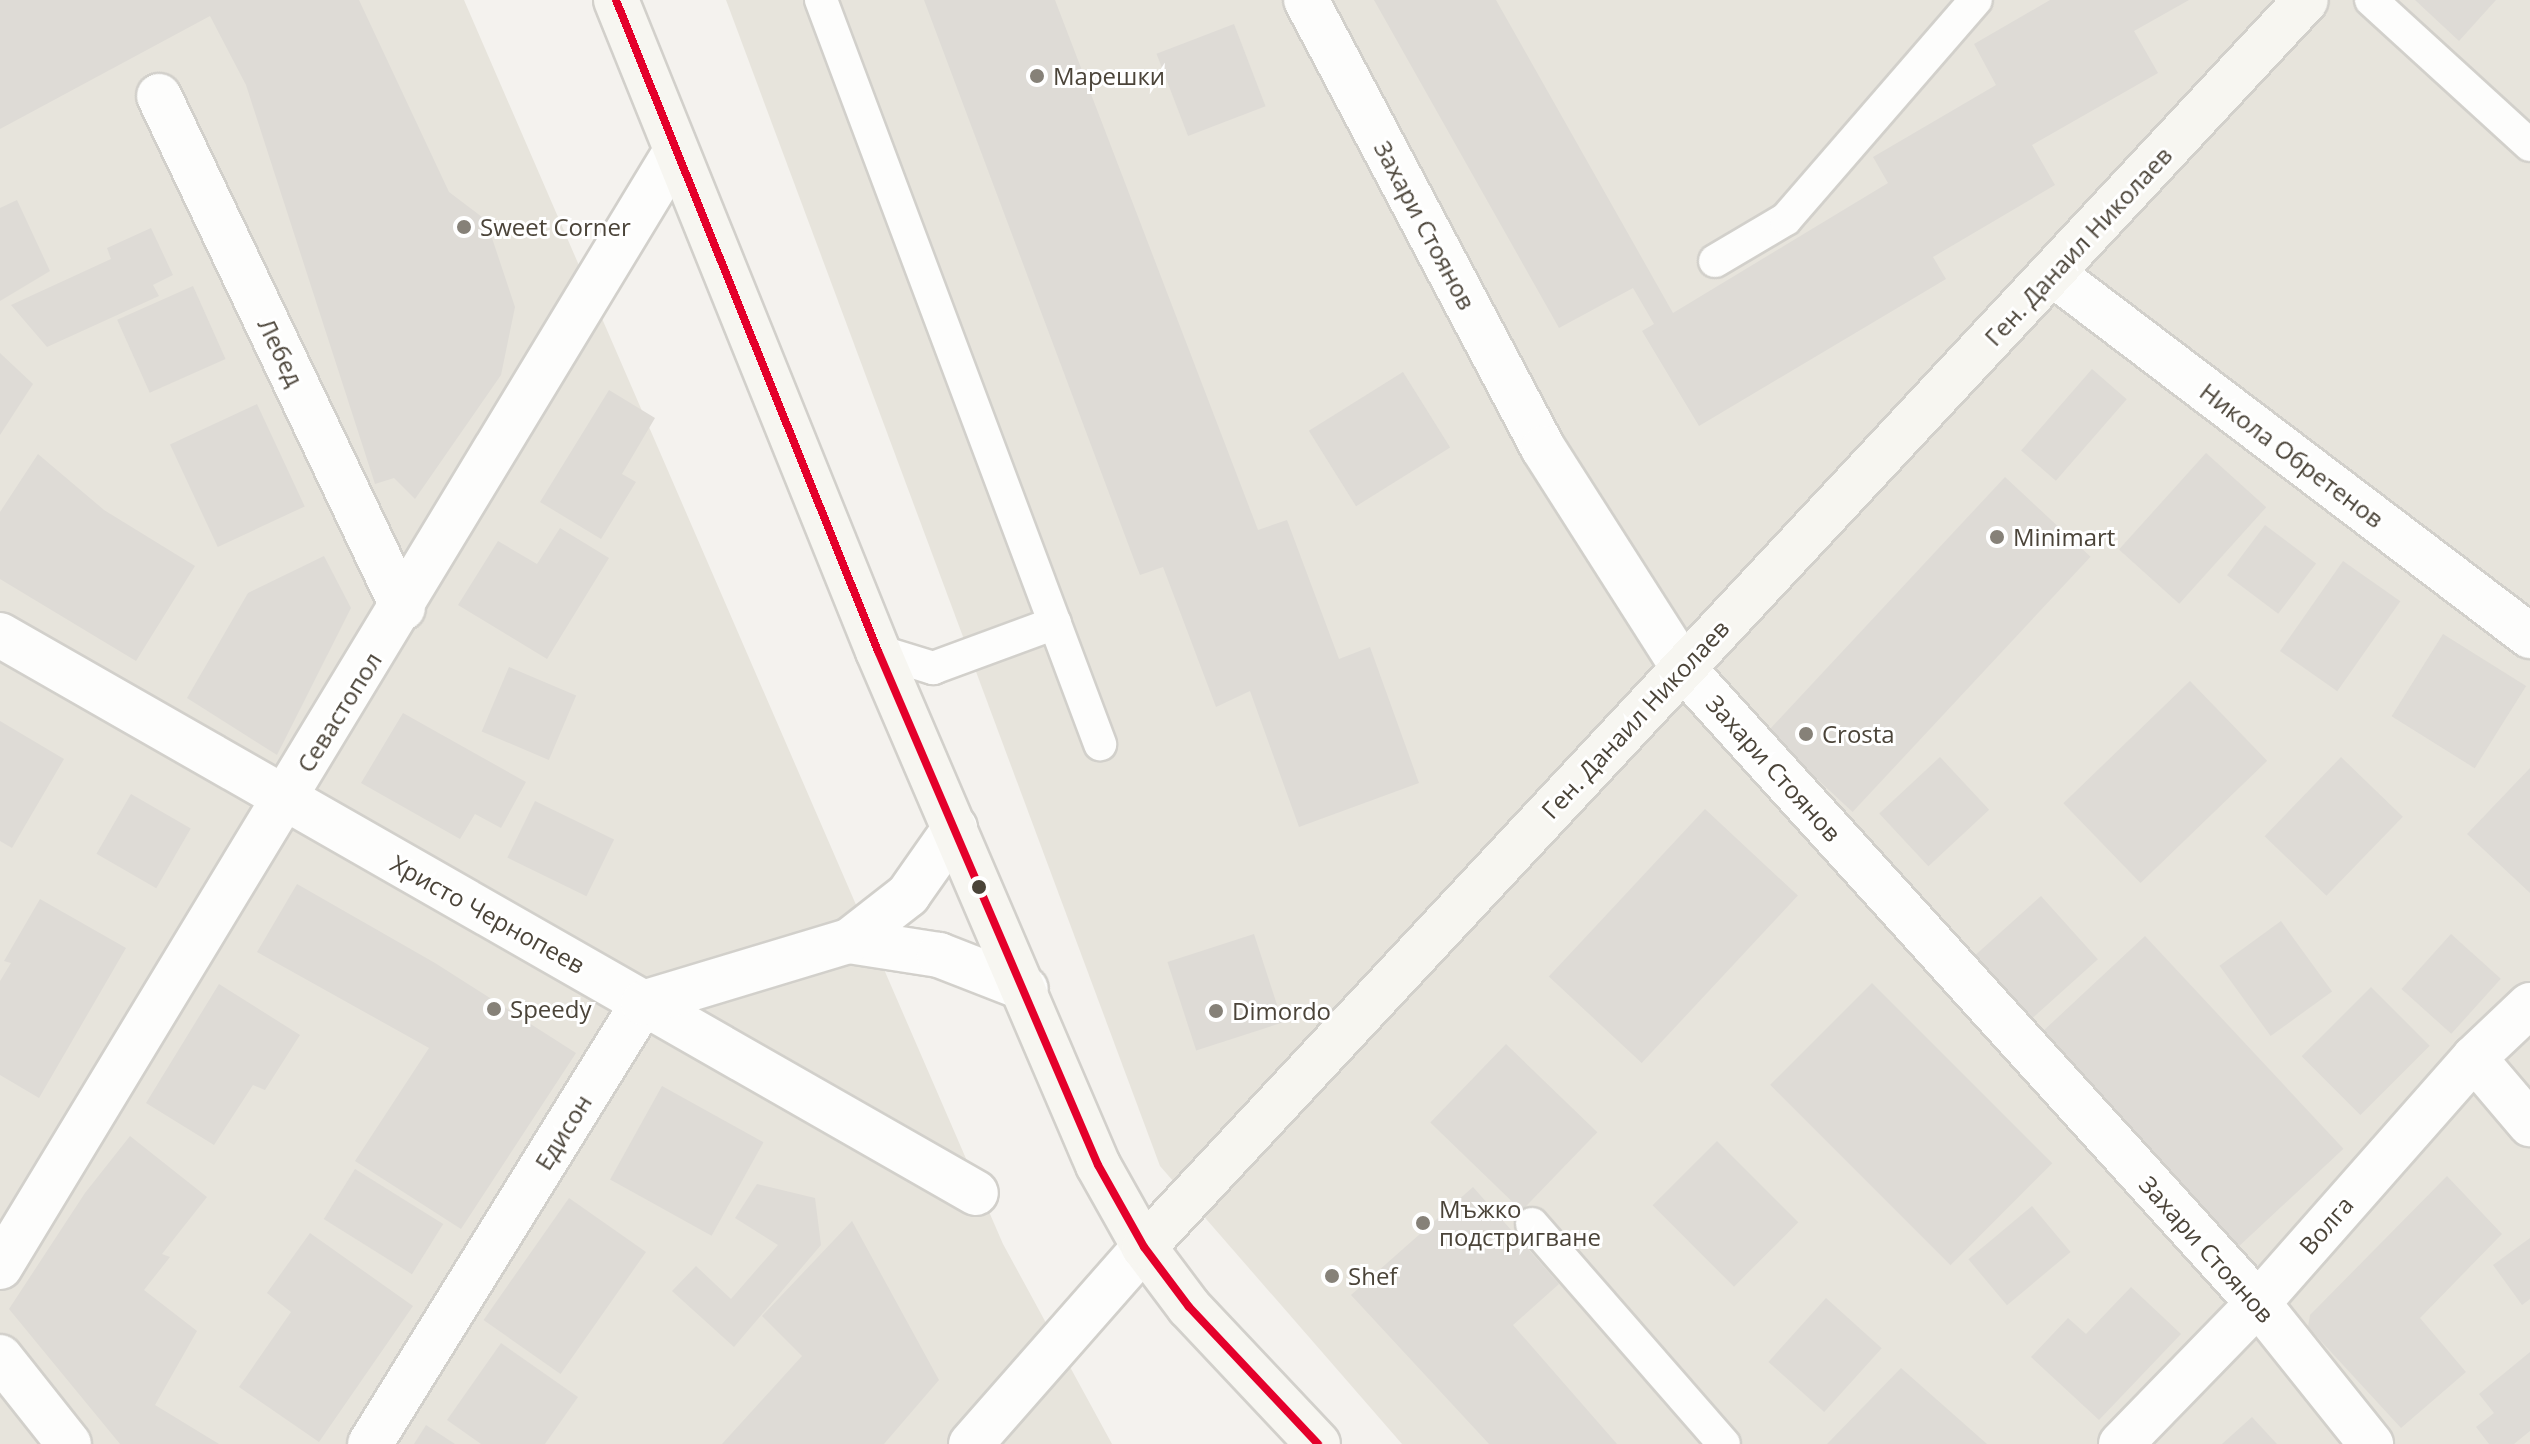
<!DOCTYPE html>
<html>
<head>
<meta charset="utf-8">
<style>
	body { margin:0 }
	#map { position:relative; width:2530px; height:1444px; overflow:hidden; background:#f4f2ee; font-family:"Open Sans",sans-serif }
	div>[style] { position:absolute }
	.residential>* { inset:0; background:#e7e4dc }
	.building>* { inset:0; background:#dedbd6; transform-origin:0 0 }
	.roads { filter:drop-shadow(2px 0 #d2d0cb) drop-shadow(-2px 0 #d2d0cb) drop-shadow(0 2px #d2d0cb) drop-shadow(0 -2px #d2d0cb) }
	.lane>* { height:32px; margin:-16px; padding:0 16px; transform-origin:16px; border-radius:16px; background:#fdfdfc }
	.street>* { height:44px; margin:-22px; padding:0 22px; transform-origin:22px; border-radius:22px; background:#fdfdfc }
	.secondary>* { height:44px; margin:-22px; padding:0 22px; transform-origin:22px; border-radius:22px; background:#f7f6f1 }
	.bus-1>* { height:8px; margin:-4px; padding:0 4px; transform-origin:4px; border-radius:4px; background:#e4002b }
	.dots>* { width:22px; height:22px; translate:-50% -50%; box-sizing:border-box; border:4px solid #fff; border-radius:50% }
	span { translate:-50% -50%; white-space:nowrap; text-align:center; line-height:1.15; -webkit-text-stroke:6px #fff; paint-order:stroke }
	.poi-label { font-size:24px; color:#4b4439 }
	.left { translate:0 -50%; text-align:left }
	.street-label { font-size:24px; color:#4b4439 }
</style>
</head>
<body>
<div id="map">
	<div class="residential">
		<i style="clip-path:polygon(0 0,464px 0,1003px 1244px,1112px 1444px,0 1444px)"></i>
		<i style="clip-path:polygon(726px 0,2530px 0,2530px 1444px,1402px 1444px,1160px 1166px)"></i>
	</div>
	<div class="building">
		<i style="clip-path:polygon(0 0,359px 0,449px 192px,486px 220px,515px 307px,501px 375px,415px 499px,394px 478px,375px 484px,246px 85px,210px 16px,0 129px)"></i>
		<i style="clip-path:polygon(924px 0,1055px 0,1258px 530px,1287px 520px,1339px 659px,1370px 647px,1419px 783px,1299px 827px,1250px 691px,1216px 707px,1163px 567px,1140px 575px,1136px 565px)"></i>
		<i style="clip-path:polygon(1374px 0,1496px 0,1673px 313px,1888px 183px,1873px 157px,1996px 85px,1974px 44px,2050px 0,2189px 0,2134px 31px,2158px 73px,2032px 145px,2055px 185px,1933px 257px,1946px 279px,1699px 426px,1642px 331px,1654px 324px,1633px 288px,1559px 328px)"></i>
		<i style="clip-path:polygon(2415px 0,2496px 0,2459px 41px)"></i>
		<i style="left:1234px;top:24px;width:88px;height:83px;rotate:69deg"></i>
		<i style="clip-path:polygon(17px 200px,50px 271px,0 301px,0 208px)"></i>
		<i style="clip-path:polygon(151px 228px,173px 275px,153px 285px,159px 296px,47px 347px,11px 305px,111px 259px,107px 248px)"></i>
		<i style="left:193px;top:286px;width:80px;height:83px;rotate:66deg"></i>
		<i style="clip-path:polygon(0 353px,33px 384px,0 435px)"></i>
		<i style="left:2092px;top:369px;width:46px;height:108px;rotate:41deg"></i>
		<i style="left:1403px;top:372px;width:89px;height:111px;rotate:58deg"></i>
		<i style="clip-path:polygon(609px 390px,655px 418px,622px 474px,636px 482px,601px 539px,540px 502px)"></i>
		<i style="left:257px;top:404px;width:113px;height:96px;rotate:65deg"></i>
		<i style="left:2206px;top:453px;width:81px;height:130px;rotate:42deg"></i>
		<i style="clip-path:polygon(38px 454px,104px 510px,195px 566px,136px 661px,0 579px,0 512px)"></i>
		<i style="left:2005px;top:477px;width:117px;height:349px;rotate:43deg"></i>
		<i style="left:2265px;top:525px;width:64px;height:63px;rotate:37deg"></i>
		<i style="clip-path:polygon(560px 528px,609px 558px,547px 659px,458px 605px,498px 541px,537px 564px)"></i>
		<i style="clip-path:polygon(324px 556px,351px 608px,277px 755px,187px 698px,248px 593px)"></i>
		<i style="left:2343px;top:561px;width:70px;height:110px;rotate:35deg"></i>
		<i style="left:2443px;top:634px;width:98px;height:97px;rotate:32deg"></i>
		<i style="left:509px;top:667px;width:73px;height:70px;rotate:23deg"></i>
		<i style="left:2190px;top:681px;width:111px;height:176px;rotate:46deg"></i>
		<i style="clip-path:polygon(403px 713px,526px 782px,501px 828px,475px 814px,460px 839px,361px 783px)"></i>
		<i style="clip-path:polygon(0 721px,64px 759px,12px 848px,0 841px)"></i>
		<i style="left:1940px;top:757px;width:72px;height:83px;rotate:47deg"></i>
		<i style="left:2341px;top:757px;width:86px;height:110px;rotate:44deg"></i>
		<i style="clip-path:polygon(2530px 768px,2530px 893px,2467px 834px)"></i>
		<i style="left:131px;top:794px;width:69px;height:69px;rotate:30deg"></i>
		<i style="left:535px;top:801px;width:88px;height:63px;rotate:26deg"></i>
		<i style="left:1705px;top:809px;width:127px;height:229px;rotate:43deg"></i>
		<i style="clip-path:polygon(297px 884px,435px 963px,576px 1053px,461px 1229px,355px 1161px,429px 1048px,257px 952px)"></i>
		<i style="left:2041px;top:896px;width:85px;height:89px;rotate:48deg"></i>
		<i style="clip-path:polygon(40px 899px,126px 948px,39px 1098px,0 1075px,0 981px,11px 963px,4px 961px)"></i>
		<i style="left:2281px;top:921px;width:87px;height:76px;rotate:54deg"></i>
		<i style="left:1254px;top:934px;width:93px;height:91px;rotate:72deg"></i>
		<i style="left:2451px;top:934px;width:67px;height:74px;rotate:42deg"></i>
		<i style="left:2145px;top:936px;width:291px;height:144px;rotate:47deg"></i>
		<i style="left:1872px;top:983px;width:255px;height:144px;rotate:45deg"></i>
		<i style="clip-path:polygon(219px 984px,300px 1035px,265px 1090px,253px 1085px,214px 1145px,146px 1103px)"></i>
		<i style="left:2371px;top:987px;width:83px;height:98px;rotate:45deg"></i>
		<i style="left:1506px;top:1044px;width:127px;height:109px;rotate:44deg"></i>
		<i style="left:662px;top:1086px;width:116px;height:107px;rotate:29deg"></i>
		<i style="clip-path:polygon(130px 1136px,207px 1197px,162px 1254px,170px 1257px,144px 1290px,197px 1331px,155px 1405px,219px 1444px,120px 1444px,9px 1309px,85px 1193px)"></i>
		<i style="left:1717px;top:1141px;width:115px;height:91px;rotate:45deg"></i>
		<i style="left:355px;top:1169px;width:104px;height:59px;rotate:32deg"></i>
		<i style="clip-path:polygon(2447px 1176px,2502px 1234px,2420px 1318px,2466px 1372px,2401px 1428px,2308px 1327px,2310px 1315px)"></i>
		<i style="clip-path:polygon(757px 1184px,815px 1198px,821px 1245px,734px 1347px,672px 1291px,696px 1266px,731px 1299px,778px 1245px,735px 1218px)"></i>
		<i style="clip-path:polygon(1473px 1187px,1559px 1284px,1513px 1325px,1617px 1444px,1489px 1444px,1351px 1295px)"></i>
		<i style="left:569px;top:1198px;width:94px;height:149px;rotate:35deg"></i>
		<i style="left:2032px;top:1206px;width:60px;height:83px;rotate:50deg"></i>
		<i style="clip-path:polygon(852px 1221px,939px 1380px,884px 1444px,722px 1444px,802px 1356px,762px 1316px)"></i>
		<i style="clip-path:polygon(310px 1233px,413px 1306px,319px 1442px,239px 1387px,291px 1312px,267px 1293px)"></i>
		<i style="clip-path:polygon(2530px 1238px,2530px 1299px,2522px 1305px,2493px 1265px)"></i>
		<i style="clip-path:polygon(2131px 1287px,2181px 1334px,2099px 1420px,2031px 1357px,2068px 1318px,2086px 1334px)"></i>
		<i style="left:1826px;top:1298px;width:75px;height:86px;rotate:42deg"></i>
		<i style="clip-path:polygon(501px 1343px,578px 1397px,545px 1444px,481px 1444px,447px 1420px)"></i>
		<i style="clip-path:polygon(2530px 1352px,2530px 1431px,2514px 1444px,2489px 1444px,2476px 1427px,2494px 1413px,2479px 1394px)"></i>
		<i style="clip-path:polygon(1901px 1368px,1987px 1444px,1827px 1444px)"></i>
		<i style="clip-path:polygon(2252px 1417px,2277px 1444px,2222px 1444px)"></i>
		<i style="clip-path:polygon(426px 1425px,455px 1444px,414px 1444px)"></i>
	</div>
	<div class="roads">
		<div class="lane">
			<i style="left:821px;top:0;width:795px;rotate:69.44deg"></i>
			<i style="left:2371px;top:0;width:215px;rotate:42.4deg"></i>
			<i style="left:1715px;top:261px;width:82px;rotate:-30.6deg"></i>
			<i style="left:1786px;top:219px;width:290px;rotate:-49.1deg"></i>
			<i style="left:878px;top:651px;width:58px;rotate:17.2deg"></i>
			<i style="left:933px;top:668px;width:130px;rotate:-20.2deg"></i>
			<i style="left:1532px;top:1224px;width:292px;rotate:48.9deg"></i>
		</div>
		<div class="street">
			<i style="left:1306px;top:0;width:507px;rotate:62.12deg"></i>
			<i style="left:1543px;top:448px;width:261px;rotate:57.5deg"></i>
			<i style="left:1683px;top:668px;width:857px;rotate:47.84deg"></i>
			<i style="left:2258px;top:1303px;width:181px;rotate:51.3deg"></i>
			<i style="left:159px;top:96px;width:567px;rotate:64.52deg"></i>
			<i style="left:2053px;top:274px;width:599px;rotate:37.2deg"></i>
			<i style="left:0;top:635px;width:1124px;rotate:29.76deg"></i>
			<i style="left:849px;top:941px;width:91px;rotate:8.8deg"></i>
			<i style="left:939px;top:955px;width:93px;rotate:21.3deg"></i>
			<i style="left:2474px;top:1058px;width:87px;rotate:49.7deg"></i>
			<i style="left:0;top:1267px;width:1301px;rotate:-58.8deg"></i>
			<i style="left:0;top:1357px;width:111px;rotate:51.6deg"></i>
			<i style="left:370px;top:1444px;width:519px;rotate:-58.24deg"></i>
			<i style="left:643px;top:1003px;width:215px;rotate:-16.8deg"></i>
			<i style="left:849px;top:941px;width:75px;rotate:-37.9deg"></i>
			<i style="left:908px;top:895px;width:82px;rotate:-55deg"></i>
			<i style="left:971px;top:1444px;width:262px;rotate:-48.7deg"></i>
			<i style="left:2121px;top:1444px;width:197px;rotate:-45.8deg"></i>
			<i style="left:2258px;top:1303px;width:327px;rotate:-48.6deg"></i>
			<i style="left:2474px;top:1058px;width:77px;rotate:-43.4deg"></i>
		</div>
		<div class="secondary">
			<i style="left:616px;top:0;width:702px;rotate:68.08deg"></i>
			<i style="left:878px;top:651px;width:559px;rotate:66.83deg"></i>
			<i style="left:1098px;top:1165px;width:94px;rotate:60.7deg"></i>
			<i style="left:1144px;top:1247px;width:75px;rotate:53.1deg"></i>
			<i style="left:1189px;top:1307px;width:188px;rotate:46.7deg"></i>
			<i style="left:1144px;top:1247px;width:1704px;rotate:-47.02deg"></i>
		</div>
	</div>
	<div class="bus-1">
		<i style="left:616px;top:0;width:702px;rotate:68.08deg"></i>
		<i style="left:878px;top:651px;width:559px;rotate:66.83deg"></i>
		<i style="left:1098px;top:1165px;width:94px;rotate:60.7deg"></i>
		<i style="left:1144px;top:1247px;width:75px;rotate:53.1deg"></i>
		<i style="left:1189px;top:1307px;width:188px;rotate:46.7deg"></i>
	</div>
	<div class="dots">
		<i style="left:1037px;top:76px;background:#868178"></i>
		<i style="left:464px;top:227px;background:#868178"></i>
		<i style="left:1997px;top:537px;background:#868178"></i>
		<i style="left:1806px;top:734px;background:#868178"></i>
		<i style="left:979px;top:887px;background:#4b4439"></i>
		<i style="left:494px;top:1009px;background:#868178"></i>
		<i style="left:1216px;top:1011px;background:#868178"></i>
		<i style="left:1423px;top:1223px;background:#868178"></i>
		<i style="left:1332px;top:1276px;background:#868178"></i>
	</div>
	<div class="poi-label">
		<span class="left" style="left:1053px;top:76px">Марешки</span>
		<span class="left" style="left:480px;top:227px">Sweet Corner</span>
		<span class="left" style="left:2013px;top:537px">Minimart</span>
		<span class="left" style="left:1822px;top:734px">Crosta</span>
		<span class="left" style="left:510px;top:1009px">Speedy</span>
		<span class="left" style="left:1232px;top:1011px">Dimordo</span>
		<span class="left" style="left:1439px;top:1223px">Мъжко<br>подстригване</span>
		<span class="left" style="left:1348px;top:1276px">Shef</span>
	</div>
	<div class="street-label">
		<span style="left:1425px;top:225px;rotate:62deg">Захари Стоянов</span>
		<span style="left:2078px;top:246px;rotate:-47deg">Ген. Данаил Николаев</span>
		<span style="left:281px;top:352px;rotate:64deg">Лебед</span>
		<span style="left:2292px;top:455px;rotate:37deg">Никола Обретенов</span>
		<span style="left:339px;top:712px;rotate:-58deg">Севастопол</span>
		<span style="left:1635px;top:719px;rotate:-47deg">Ген. Данаил Николаев</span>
		<span style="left:1774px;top:768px;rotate:48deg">Захари Стоянов</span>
		<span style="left:488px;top:914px;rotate:29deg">Христо Чернопеев</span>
		<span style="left:563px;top:1132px;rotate:-58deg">Едисон</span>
		<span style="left:2326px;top:1225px;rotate:-49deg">Волга</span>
		<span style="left:2207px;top:1249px;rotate:48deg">Захари Стоянов</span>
	</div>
</div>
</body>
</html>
